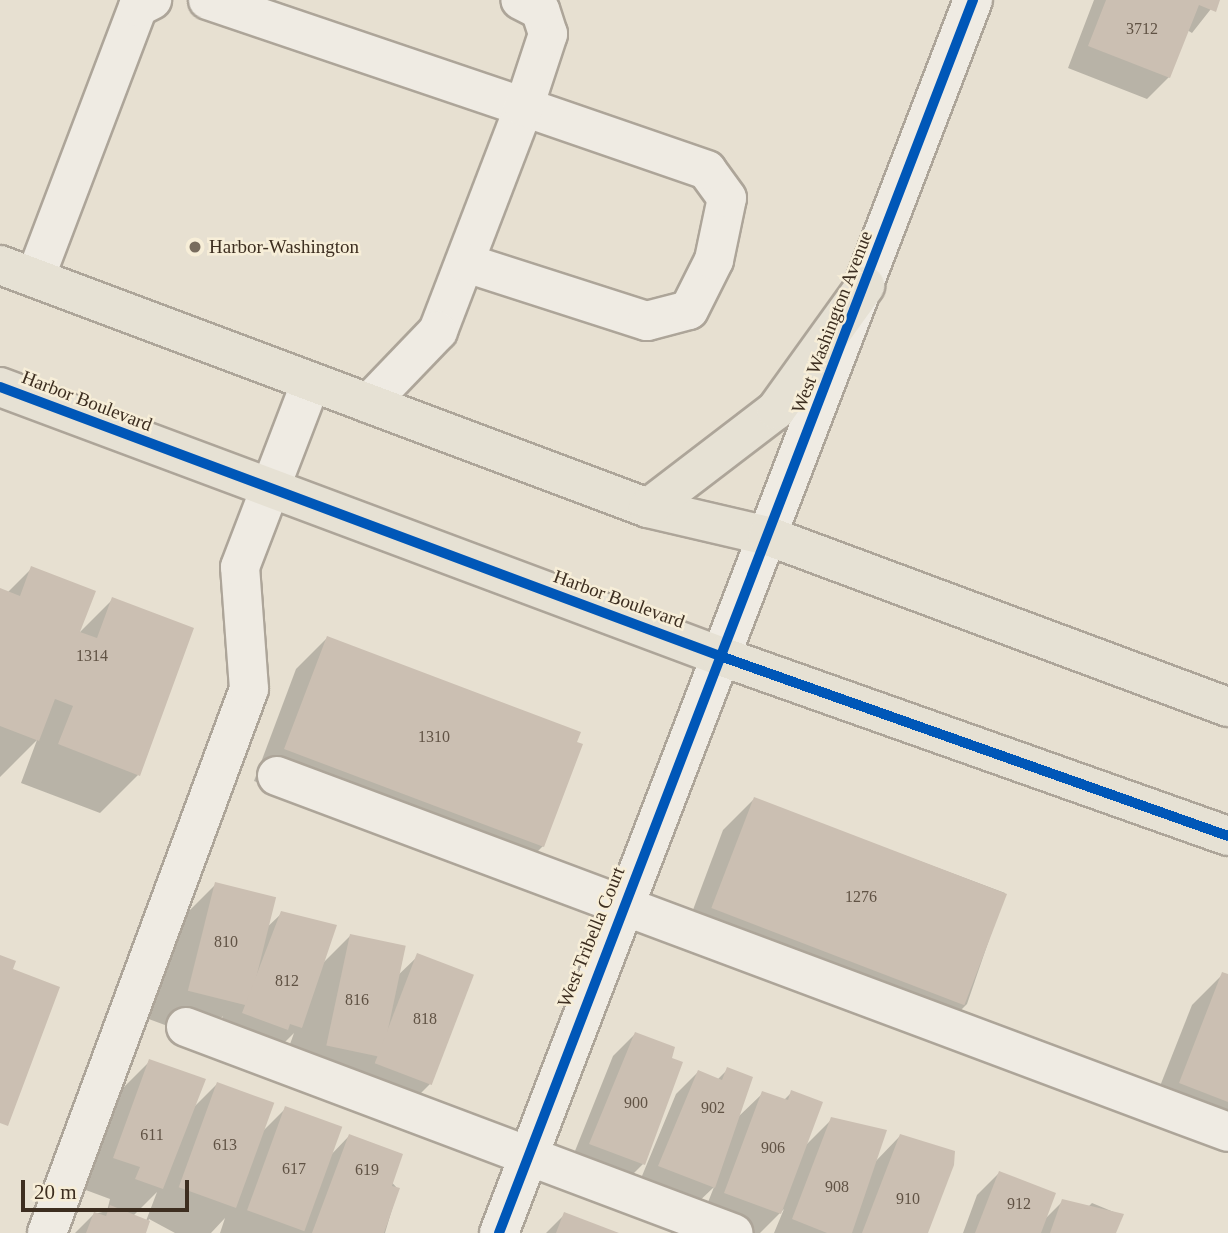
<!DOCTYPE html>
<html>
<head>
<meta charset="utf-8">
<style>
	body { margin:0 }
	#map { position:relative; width:1228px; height:1233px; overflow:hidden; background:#e7e0d1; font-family:"Times New Roman",serif }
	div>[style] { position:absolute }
	.shadow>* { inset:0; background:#0003 }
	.building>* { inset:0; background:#cbbfb2; transform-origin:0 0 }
	.roads { filter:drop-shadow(2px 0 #ada599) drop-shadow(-2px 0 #ada599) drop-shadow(0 2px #ada599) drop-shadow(0 -2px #ada599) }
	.minor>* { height:38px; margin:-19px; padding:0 19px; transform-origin:19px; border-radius:19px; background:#efebe3 }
	.major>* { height:38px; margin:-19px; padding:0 19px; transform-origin:19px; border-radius:19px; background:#e6e1d4 }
	.cycleway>* { height:10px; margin:-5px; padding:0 5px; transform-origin:5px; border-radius:5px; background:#0057b8 }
	.dots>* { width:19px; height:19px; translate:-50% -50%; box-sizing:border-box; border:4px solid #f7eed8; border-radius:50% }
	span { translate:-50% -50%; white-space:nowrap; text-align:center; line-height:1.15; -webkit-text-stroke:5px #f7eed8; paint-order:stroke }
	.number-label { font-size:16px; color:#605244 }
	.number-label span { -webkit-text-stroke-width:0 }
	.poi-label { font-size:19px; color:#3d2e20 }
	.left { translate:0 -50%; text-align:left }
	.street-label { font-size:19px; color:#3d2e20 }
	.scale { position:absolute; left:21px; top:1180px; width:168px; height:32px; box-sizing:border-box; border:4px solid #3d2e20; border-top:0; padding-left:9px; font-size:21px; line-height:24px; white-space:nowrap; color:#3d2e20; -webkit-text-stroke:5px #f7eed8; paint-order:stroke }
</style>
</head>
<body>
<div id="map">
	<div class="shadow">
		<i style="clip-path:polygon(1094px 0,1218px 0,1192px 33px,1187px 30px,1169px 77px,1147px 99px,1068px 68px)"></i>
		<i style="clip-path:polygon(32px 568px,77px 635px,113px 599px,138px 775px,100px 813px,21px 783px,37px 740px,0 777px,0 590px,7px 593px)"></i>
		<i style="clip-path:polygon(327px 638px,574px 743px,543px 846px,511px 878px,254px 781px,296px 669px)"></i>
		<i style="clip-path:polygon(754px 799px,1005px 893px,967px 1004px,936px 1035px,682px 939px,723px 830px)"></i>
		<i style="clip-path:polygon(216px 884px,259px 935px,282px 913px,321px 965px,350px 936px,392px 981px,418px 956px,430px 1084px,399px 1115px,280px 1072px,294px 1033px,269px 1058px,212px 1044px,223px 1016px,200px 1038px,146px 1018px,185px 915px)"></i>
		<i style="clip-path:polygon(1223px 974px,1228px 976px,1228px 1144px,1149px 1114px,1192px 1005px)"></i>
		<i style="clip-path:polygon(635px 1034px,643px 1164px,621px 1186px,569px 1166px,613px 1056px)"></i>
		<i style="clip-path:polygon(evenodd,150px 1061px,192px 1109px,217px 1084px,260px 1134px,286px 1108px,327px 1159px,349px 1136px,398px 1189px,385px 1233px,220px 1233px,225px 1218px,211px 1233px,175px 1233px,149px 1219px,144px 1233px,75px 1233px,94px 1214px,107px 1211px,110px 1199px,83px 1189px,119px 1092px,150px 1061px,157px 1192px,146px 1221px,133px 1216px,157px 1192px)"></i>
		<i style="clip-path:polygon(728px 1069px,737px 1118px,763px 1093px,784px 1100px,792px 1092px,805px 1146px,832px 1119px,873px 1164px,900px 1136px,925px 1233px,774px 1233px,784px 1209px,760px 1233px,751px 1233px,703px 1215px,714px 1187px,691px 1209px,637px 1188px,676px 1094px,698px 1072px,717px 1080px)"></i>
		<i style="clip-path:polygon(999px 1173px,1044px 1220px,1063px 1201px,1086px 1209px,1092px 1203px,1121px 1215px,1115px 1233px,963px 1233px,977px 1195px)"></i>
		<i style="clip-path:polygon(565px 1214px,615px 1233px,546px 1233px)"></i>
	</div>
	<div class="building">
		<i style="clip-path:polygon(1106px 0,1220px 0,1216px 12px,1199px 5px,1170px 78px,1088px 46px)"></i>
		<i style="clip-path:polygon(31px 566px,96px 591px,80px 632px,97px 638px,112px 597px,194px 628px,140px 776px,58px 744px,73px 706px,55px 699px,39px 741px,0 726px,0 588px,20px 596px)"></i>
		<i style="clip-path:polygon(327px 636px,581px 732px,577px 742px,583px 744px,544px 847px,284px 749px)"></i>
		<i style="left:754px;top:797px;width:271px;height:119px;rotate:21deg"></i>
		<i style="left:215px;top:882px;width:63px;height:112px;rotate:14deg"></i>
		<i style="clip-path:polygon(281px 911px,337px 925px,302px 1028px,290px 1024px,288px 1030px,242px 1013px)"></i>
		<i style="left:350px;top:934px;width:57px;height:114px;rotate:12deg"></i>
		<i style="left:417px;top:953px;width:61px;height:118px;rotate:21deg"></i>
		<i style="clip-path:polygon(0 955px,16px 961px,13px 969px,60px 987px,8px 1126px,0 1123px)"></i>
		<i style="clip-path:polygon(1222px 972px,1228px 974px,1228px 1102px,1179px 1083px)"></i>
		<i style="clip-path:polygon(635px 1032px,675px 1047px,672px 1058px,683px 1062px,645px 1165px,589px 1144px)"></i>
		<i style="clip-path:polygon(149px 1059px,206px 1079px,163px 1189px,135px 1179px,140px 1167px,113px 1158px)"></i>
		<i style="clip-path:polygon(727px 1067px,753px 1077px,715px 1188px,658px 1166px,698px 1070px,722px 1080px)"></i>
		<i style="left:217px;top:1082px;width:61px;height:112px;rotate:20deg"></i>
		<i style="clip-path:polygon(791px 1090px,823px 1102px,781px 1214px,724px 1193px,762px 1091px,788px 1100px)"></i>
		<i style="left:285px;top:1106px;width:61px;height:111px;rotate:20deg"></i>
		<i style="clip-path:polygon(831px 1117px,887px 1130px,852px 1233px,827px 1233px,792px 1219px)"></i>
		<i style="clip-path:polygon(349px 1134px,403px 1154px,392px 1186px,400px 1188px,384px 1233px,312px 1233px)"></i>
		<i style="clip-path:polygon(900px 1134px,955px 1151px,954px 1165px,928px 1233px,862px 1233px)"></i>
		<i style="clip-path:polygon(999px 1171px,1056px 1193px,1041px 1233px,975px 1233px)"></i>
		<i style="clip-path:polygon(1062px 1199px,1124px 1214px,1116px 1233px,1050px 1233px)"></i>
		<i style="clip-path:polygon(110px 1205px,150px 1221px,146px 1233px,86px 1233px,94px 1212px,106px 1216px)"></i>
		<i style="clip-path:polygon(564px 1212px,619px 1233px,556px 1233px)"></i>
	</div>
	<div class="roads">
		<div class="minor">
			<i style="left:208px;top:0;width:334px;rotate:18.7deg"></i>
			<i style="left:524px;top:107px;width:240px;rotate:111deg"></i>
			<i style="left:438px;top:331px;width:100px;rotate:133.8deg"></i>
			<i style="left:466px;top:263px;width:190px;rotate:17.8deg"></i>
			<i style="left:647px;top:321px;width:43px;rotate:-14.7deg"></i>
			<i style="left:689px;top:310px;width:56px;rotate:-63.4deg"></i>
			<i style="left:714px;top:260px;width:63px;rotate:-78.2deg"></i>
			<i style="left:727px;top:198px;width:34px;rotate:-126deg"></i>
			<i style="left:707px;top:170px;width:194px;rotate:-161deg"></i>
			<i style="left:524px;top:107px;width:77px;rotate:-71.8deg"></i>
			<i style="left:548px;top:34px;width:25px;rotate:-108deg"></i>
			<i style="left:540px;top:10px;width:22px;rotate:-153deg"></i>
			<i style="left:35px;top:278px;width:290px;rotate:-69.2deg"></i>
			<i style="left:138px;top:7px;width:16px;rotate:-27deg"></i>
			<i style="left:277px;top:776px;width:1015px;rotate:20.52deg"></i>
			<i style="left:186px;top:1027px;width:585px;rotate:20.64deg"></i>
			<i style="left:47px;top:1233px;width:580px;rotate:-69.63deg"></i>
			<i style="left:249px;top:689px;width:122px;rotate:-94.2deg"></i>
			<i style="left:240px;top:567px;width:198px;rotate:-69deg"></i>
			<i style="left:499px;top:1233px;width:1321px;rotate:-68.97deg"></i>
		</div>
		<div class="major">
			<i style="left:0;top:265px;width:692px;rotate:20.56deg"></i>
			<i style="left:648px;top:508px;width:123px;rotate:13.1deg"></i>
			<i style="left:768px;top:536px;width:491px;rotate:20.4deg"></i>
			<i style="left:0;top:387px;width:769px;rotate:20.49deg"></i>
			<i style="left:720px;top:656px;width:539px;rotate:19.51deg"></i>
			<i style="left:648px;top:508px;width:161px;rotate:-37.4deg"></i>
			<i style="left:776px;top:410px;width:153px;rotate:-54.3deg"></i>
		</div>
	</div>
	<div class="cycleway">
		<i style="left:0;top:387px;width:769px;rotate:20.49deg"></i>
		<i style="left:720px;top:656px;width:539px;rotate:19.51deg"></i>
		<i style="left:499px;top:1233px;width:1321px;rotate:-68.97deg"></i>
	</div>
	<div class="dots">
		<i style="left:195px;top:247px;background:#786c5e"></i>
	</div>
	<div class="number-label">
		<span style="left:1142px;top:29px">3712</span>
		<span style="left:92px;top:656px">1314</span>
		<span style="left:434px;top:737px">1310</span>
		<span style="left:861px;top:897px">1276</span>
		<span style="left:226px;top:942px">810</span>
		<span style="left:287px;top:981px">812</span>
		<span style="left:357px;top:1000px">816</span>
		<span style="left:425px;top:1019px">818</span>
		<span style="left:636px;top:1103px">900</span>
		<span style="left:713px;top:1108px">902</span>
		<span style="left:152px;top:1135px">611</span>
		<span style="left:225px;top:1145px">613</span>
		<span style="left:773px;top:1148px">906</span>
		<span style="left:294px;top:1169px">617</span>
		<span style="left:367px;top:1170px">619</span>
		<span style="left:837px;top:1187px">908</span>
		<span style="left:908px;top:1199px">910</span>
		<span style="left:1019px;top:1204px">912</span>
	</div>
	<div class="poi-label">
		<span class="left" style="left:209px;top:247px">Harbor-Washington</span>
	</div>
	<div class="street-label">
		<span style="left:832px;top:322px;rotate:-69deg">West Washington Avenue</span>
		<span style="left:87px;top:401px;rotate:21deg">Harbor Boulevard</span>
		<span style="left:619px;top:599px;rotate:20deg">Harbor Boulevard</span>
		<span style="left:591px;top:937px;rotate:-68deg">West Tribella Court</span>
	</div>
	<div class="scale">20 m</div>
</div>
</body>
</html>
